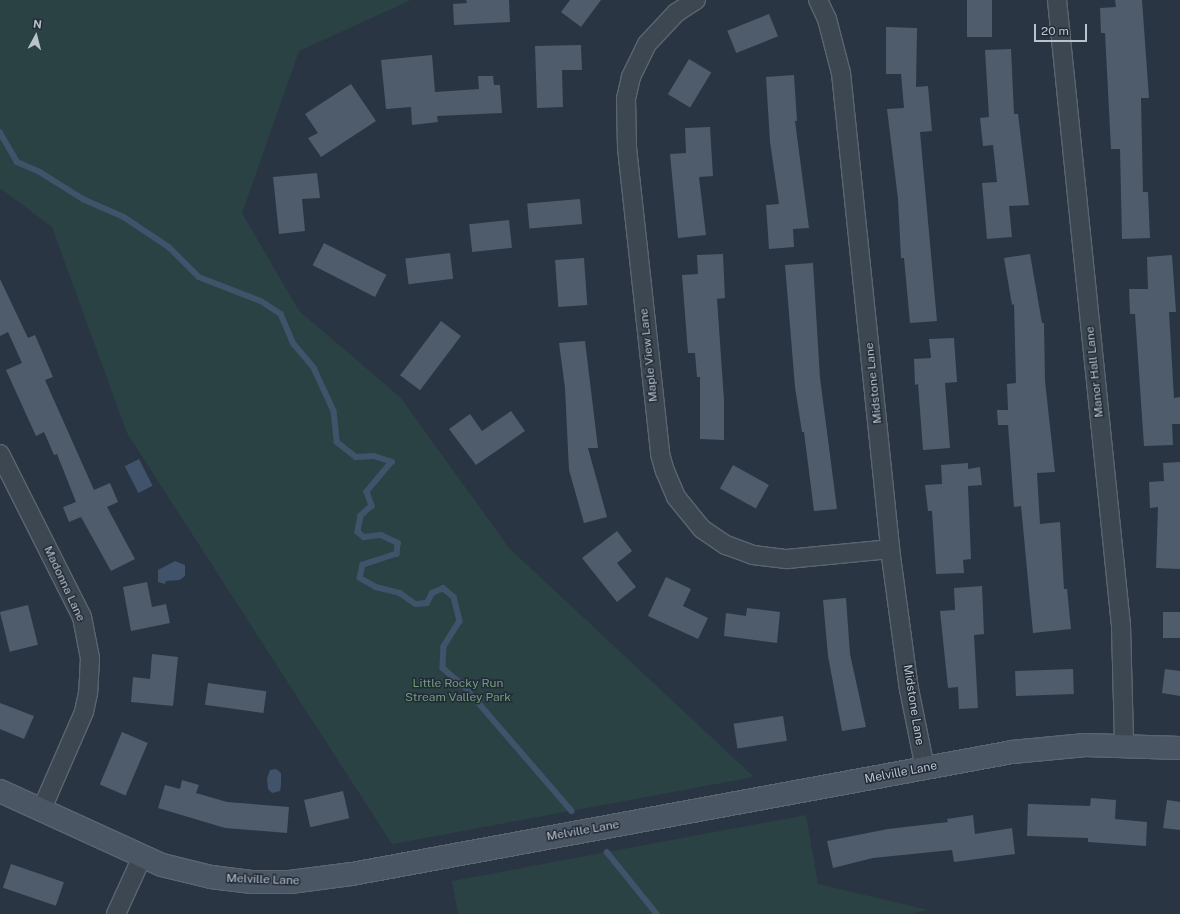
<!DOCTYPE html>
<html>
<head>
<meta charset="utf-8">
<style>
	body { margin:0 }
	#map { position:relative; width:1180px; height:914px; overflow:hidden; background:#293543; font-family:"Public Sans",sans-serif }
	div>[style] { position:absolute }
	.green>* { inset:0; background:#2b4244 }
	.water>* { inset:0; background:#40536b; transform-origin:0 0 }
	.stream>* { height:5.5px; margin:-2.75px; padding:0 2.75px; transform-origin:2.75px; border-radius:2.75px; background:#40536b }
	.building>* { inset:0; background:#4f5c6b; transform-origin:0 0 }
	.roads { filter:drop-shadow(1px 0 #5b6570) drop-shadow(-1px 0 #5b6570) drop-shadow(0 1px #5b6570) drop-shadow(0 -1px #5b6570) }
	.street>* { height:18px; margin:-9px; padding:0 9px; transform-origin:9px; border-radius:9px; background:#3d4752 }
	.secondary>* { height:22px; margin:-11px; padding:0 11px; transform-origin:11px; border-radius:11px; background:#4b5665 }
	span { translate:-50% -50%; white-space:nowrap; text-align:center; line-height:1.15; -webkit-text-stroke:3px #222c38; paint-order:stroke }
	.street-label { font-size:12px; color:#bac2cc }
	.park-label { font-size:12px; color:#739c7b }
	.north { position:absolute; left:16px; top:16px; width:40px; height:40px; -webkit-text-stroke:3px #222c38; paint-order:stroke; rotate:7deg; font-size:11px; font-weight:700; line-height:16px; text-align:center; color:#bac2cc }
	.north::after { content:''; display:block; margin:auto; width:14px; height:18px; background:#bac2cc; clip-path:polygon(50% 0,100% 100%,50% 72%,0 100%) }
	.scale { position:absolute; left:1034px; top:24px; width:53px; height:18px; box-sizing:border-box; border:2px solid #bac2cc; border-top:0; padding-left:5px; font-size:12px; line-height:14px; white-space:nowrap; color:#bac2cc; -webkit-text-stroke:3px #222c38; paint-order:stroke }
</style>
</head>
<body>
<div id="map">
	<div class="green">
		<i style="clip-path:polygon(0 0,411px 0,299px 51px,242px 213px,299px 311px,401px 398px,509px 548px,754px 777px,392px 844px,127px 433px,52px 227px,0 188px)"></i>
		<i style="clip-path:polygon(806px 815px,818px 884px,928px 910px,908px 914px,458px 914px,452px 881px)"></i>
	</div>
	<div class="water">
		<i style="left:139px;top:459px;width:30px;height:16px;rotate:63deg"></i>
		<i style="clip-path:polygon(175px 561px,185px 565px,185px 576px,180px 580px,166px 581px,165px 584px,158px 582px,158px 570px)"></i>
		<i style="clip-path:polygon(276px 769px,281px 773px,281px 786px,280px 791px,272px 793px,268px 789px,267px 778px,270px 770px)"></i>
	</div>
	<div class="stream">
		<i style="left:0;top:132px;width:34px;rotate:60deg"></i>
		<i style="left:17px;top:162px;width:25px;rotate:23deg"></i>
		<i style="left:40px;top:172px;width:51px;rotate:32.1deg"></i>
		<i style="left:83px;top:199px;width:45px;rotate:23.7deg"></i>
		<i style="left:124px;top:217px;width:54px;rotate:33.7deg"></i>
		<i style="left:169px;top:247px;width:42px;rotate:45deg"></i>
		<i style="left:199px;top:277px;width:66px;rotate:21.2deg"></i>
		<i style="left:261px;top:301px;width:24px;rotate:33deg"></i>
		<i style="left:281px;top:314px;width:33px;rotate:67deg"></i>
		<i style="left:294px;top:344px;width:31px;rotate:50deg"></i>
		<i style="left:314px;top:368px;width:47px;rotate:65.1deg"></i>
		<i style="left:334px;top:411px;width:31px;rotate:84deg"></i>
		<i style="left:337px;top:442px;width:24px;rotate:38deg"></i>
		<i style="left:356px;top:457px;width:18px;rotate:-3deg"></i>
		<i style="left:374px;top:456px;width:19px;rotate:18deg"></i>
		<i style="left:392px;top:462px;width:39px;rotate:130deg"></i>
		<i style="left:367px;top:492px;width:15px;rotate:70deg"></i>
		<i style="left:372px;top:506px;width:15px;rotate:138deg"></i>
		<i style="left:361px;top:516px;width:16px;rotate:101deg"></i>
		<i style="left:358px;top:532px;width:8px;rotate:40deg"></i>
		<i style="left:364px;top:537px;width:17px;rotate:-7deg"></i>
		<i style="left:381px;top:535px;width:19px;rotate:25deg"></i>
		<i style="left:398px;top:543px;width:11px;rotate:95deg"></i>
		<i style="left:397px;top:554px;width:36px;rotate:162deg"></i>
		<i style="left:363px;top:565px;width:13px;rotate:103deg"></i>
		<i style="left:360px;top:578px;width:18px;rotate:29deg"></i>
		<i style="left:376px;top:587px;width:25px;rotate:14deg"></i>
		<i style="left:400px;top:593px;width:19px;rotate:35deg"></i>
		<i style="left:416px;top:604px;width:11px;rotate:-5deg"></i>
		<i style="left:427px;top:603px;width:11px;rotate:-63deg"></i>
		<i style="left:432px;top:593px;width:12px;rotate:-24deg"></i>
		<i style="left:443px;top:588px;width:14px;rotate:39deg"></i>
		<i style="left:454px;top:597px;width:25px;rotate:76deg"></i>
		<i style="left:460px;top:621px;width:31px;rotate:122deg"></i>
		<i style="left:444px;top:647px;width:21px;rotate:93deg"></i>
		<i style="left:443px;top:668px;width:28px;rotate:41deg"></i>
		<i style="left:464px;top:686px;width:165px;rotate:49.2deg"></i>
		<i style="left:607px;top:852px;width:80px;rotate:51.1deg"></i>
	</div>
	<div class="building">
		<i style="clip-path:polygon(466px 0,509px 0,510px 22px,454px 25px,453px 4px,467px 3px)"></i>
		<i style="clip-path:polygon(570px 0,601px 0,581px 27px,561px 12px)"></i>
		<i style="left:967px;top:0;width:25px;height:37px"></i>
		<i style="clip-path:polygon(1115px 0,1142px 0,1149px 98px,1141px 98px,1143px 192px,1148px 192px,1150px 238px,1122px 239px,1120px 149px,1111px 149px,1105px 33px,1101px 33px,1100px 8px,1116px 7px)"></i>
		<i style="left:769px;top:14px;width:24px;height:45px;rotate:68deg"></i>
		<i style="clip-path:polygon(886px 27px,917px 28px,916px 87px,928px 86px,932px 131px,920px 132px,937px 321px,910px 323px,904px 258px,901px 258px,898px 199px,887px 109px,904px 108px,901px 74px,886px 74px)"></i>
		<i style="clip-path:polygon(581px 45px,582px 70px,562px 70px,563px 107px,537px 108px,535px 46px)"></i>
		<i style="clip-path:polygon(1011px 49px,1014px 114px,1018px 114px,1029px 205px,1009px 206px,1012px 237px,987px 239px,982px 183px,997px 182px,993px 145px,983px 146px,980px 118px,989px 117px,985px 50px)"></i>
		<i style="clip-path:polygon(432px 55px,435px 92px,479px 89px,478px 76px,493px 76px,494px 85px,500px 85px,502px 113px,437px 116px,438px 122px,412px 125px,411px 107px,386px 109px,381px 60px)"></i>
		<i style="left:689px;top:59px;width:26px;height:41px;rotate:31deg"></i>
		<i style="clip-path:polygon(794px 75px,797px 121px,795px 121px,809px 228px,793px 229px,794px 247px,769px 249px,766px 205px,779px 204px,770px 142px,766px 77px)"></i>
		<i style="clip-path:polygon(351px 84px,376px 121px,321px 157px,308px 138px,318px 133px,305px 114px)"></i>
		<i style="clip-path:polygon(710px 127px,713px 176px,699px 177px,706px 235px,678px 238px,670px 154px,686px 153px,685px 128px)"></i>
		<i style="clip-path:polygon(317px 173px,320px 198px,302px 199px,305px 231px,279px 234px,273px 177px)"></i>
		<i style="left:580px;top:199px;width:25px;height:53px;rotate:85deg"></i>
		<i style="left:509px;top:220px;width:28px;height:40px;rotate:84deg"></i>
		<i style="left:324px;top:243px;width:70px;height:25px;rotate:27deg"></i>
		<i style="left:450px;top:253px;width:26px;height:45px;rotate:83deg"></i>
		<i style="clip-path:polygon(723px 254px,725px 298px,717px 299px,724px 400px,724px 440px,700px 439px,700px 377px,697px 377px,695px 353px,688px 353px,682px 275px,698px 274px,697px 255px)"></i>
		<i style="clip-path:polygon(1030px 254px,1042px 323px,1044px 323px,1045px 381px,1055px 472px,1037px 473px,1040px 524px,1060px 522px,1064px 589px,1067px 589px,1071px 629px,1033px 633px,1021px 506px,1014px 507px,1008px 425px,998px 425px,997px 410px,1008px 410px,1007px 384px,1016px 383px,1014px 304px,1012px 305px,1004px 258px)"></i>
		<i style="clip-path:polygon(1172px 255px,1176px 312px,1169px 312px,1174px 398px,1180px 397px,1180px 424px,1172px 424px,1173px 445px,1144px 446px,1135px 314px,1130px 314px,1129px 289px,1148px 289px,1147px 257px)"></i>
		<i style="left:584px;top:258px;width:47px;height:29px;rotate:86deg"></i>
		<i style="clip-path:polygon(813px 263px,820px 378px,837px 509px,814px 511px,804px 432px,802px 432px,795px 387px,785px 265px)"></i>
		<i style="clip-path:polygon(0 279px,28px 338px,35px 335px,53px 377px,45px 380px,94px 490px,110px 483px,118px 502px,107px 507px,135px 559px,111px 571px,81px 517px,69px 522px,63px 507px,76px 502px,57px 454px,54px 455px,44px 432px,36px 436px,6px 370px,22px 363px,8px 332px,0 336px)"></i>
		<i style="left:441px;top:321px;width:25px;height:68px;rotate:37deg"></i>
		<i style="clip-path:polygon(954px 338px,957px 382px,945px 383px,950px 448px,923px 450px,918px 384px,915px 385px,914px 359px,931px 358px,929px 339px)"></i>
		<i style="clip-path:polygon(585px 341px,598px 448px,588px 448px,607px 517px,584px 523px,569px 470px,565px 388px,559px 343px)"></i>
		<i style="clip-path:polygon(511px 411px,525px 431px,476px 465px,449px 429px,470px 414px,482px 431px)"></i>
		<i style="clip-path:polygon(1180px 462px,1180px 569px,1156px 568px,1158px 507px,1150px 508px,1149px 482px,1164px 481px,1163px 463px)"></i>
		<i style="clip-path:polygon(968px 463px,968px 469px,980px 467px,982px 485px,968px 486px,971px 559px,963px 560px,964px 573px,936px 574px,932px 511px,928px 511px,925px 485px,942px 484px,941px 465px)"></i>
		<i style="left:733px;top:465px;width:41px;height:27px;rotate:29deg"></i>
		<i style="clip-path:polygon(617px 531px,632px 551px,617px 563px,636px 587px,617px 602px,582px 558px)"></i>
		<i style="clip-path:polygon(666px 577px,691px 589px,683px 606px,708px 618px,698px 639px,648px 616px)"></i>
		<i style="clip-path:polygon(147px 582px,152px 607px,166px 604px,170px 623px,131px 631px,123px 587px)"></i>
		<i style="clip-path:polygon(982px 586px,984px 634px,974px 635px,978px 708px,959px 709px,958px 687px,948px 688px,940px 611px,955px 610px,954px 588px)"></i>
		<i style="clip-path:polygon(846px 598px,850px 654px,866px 727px,842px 731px,828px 656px,823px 600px)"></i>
		<i style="left:28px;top:605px;width:41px;height:29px;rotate:76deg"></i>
		<i style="clip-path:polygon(747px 608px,780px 612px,777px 643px,724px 636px,726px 613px,746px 616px)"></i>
		<i style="left:1180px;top:612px;width:26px;height:17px;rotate:90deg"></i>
		<i style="clip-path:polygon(152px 654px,178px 657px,173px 706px,131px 702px,133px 677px,150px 679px)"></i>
		<i style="left:1073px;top:669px;width:25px;height:58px;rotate:88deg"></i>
		<i style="clip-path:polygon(1165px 669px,1180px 671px,1180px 696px,1162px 693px)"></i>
		<i style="left:208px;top:683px;width:59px;height:22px;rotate:8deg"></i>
		<i style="clip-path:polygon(0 703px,34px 716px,24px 739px,0 729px)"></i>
		<i style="left:783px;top:716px;width:25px;height:50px;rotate:81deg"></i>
		<i style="left:122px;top:732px;width:28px;height:57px;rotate:23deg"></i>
		<i style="clip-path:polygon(182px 780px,199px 785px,196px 793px,227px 802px,289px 807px,287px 833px,225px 828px,158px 808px,165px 785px,180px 789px)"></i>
		<i style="left:343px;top:791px;width:28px;height:40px;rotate:77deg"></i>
		<i style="clip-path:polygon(1091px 798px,1116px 800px,1115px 819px,1147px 822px,1146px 846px,1088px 842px,1088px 838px,1027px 836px,1028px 804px,1090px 806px)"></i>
		<i style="clip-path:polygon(1167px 800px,1180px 802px,1180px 830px,1163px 828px)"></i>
		<i style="clip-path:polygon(973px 815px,975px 834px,1012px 828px,1015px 854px,954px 862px,952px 850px,873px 858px,833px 868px,827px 841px,888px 829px,948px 822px,947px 819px)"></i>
		<i style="left:11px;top:864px;width:56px;height:25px;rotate:19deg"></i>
	</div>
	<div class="roads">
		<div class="street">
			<i style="left:696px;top:0;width:24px;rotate:147deg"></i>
			<i style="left:676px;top:13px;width:42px;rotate:133.1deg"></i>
			<i style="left:647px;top:44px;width:37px;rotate:116deg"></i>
			<i style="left:631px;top:77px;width:23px;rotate:103deg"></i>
			<i style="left:626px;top:99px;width:49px;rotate:88.8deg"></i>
			<i style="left:627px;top:148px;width:308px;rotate:83.8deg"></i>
			<i style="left:660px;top:454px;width:18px;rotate:74deg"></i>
			<i style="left:665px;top:471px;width:28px;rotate:67deg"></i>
			<i style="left:676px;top:497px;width:41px;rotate:50.9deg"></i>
			<i style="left:702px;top:529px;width:29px;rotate:34deg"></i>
			<i style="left:726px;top:545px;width:29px;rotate:20deg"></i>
			<i style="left:753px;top:555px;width:34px;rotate:7deg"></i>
			<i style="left:787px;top:559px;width:103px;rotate:-5.5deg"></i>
			<i style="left:818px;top:0;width:21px;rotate:65deg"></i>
			<i style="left:827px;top:19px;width:56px;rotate:75.5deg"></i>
			<i style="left:841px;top:73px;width:479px;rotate:84.1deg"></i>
			<i style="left:890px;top:549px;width:141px;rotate:82.3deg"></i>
			<i style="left:909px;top:689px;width:81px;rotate:78.6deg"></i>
			<i style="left:1057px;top:0;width:629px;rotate:84.16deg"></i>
			<i style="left:1121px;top:626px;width:118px;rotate:88.5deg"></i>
			<i style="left:0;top:454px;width:182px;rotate:63.3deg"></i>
			<i style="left:82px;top:617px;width:42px;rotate:79deg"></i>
			<i style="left:90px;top:658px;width:35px;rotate:93deg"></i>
			<i style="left:88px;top:693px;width:19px;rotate:102deg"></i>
			<i style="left:84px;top:712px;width:108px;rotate:113.5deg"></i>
			<i style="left:116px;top:914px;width:63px;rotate:-65.5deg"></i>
		</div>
		<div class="secondary">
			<i style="left:0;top:791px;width:178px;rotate:24.6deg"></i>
			<i style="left:162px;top:865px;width:50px;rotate:13.8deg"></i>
			<i style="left:211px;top:877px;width:40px;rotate:7.1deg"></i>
			<i style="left:251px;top:882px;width:39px"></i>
			<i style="left:290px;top:882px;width:63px;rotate:-7.4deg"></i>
			<i style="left:352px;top:874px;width:671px;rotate:-10.47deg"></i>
			<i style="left:1012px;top:752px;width:74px;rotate:-5.4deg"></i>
			<i style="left:1086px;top:745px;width:94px;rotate:1.8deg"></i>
		</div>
	</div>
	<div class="street-label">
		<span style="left:649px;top:355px;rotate:-96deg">Maple View Lane</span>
		<span style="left:1095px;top:372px;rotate:-96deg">Manor Hall Lane</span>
		<span style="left:874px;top:383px;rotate:-96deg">Midstone Lane</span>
		<span style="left:64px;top:584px;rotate:65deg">Madonna Lane</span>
		<span style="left:913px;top:705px;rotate:81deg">Midstone Lane</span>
		<span style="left:901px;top:773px;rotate:-11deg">Melville Lane</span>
		<span style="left:583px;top:831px;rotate:-10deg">Melville Lane</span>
		<span style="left:263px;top:880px;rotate:2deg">Melville Lane</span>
	</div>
	<div class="park-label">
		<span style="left:458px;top:691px">Little Rocky Run<br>Stream Valley Park</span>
	</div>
	<div class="north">N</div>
	<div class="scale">20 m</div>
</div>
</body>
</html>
